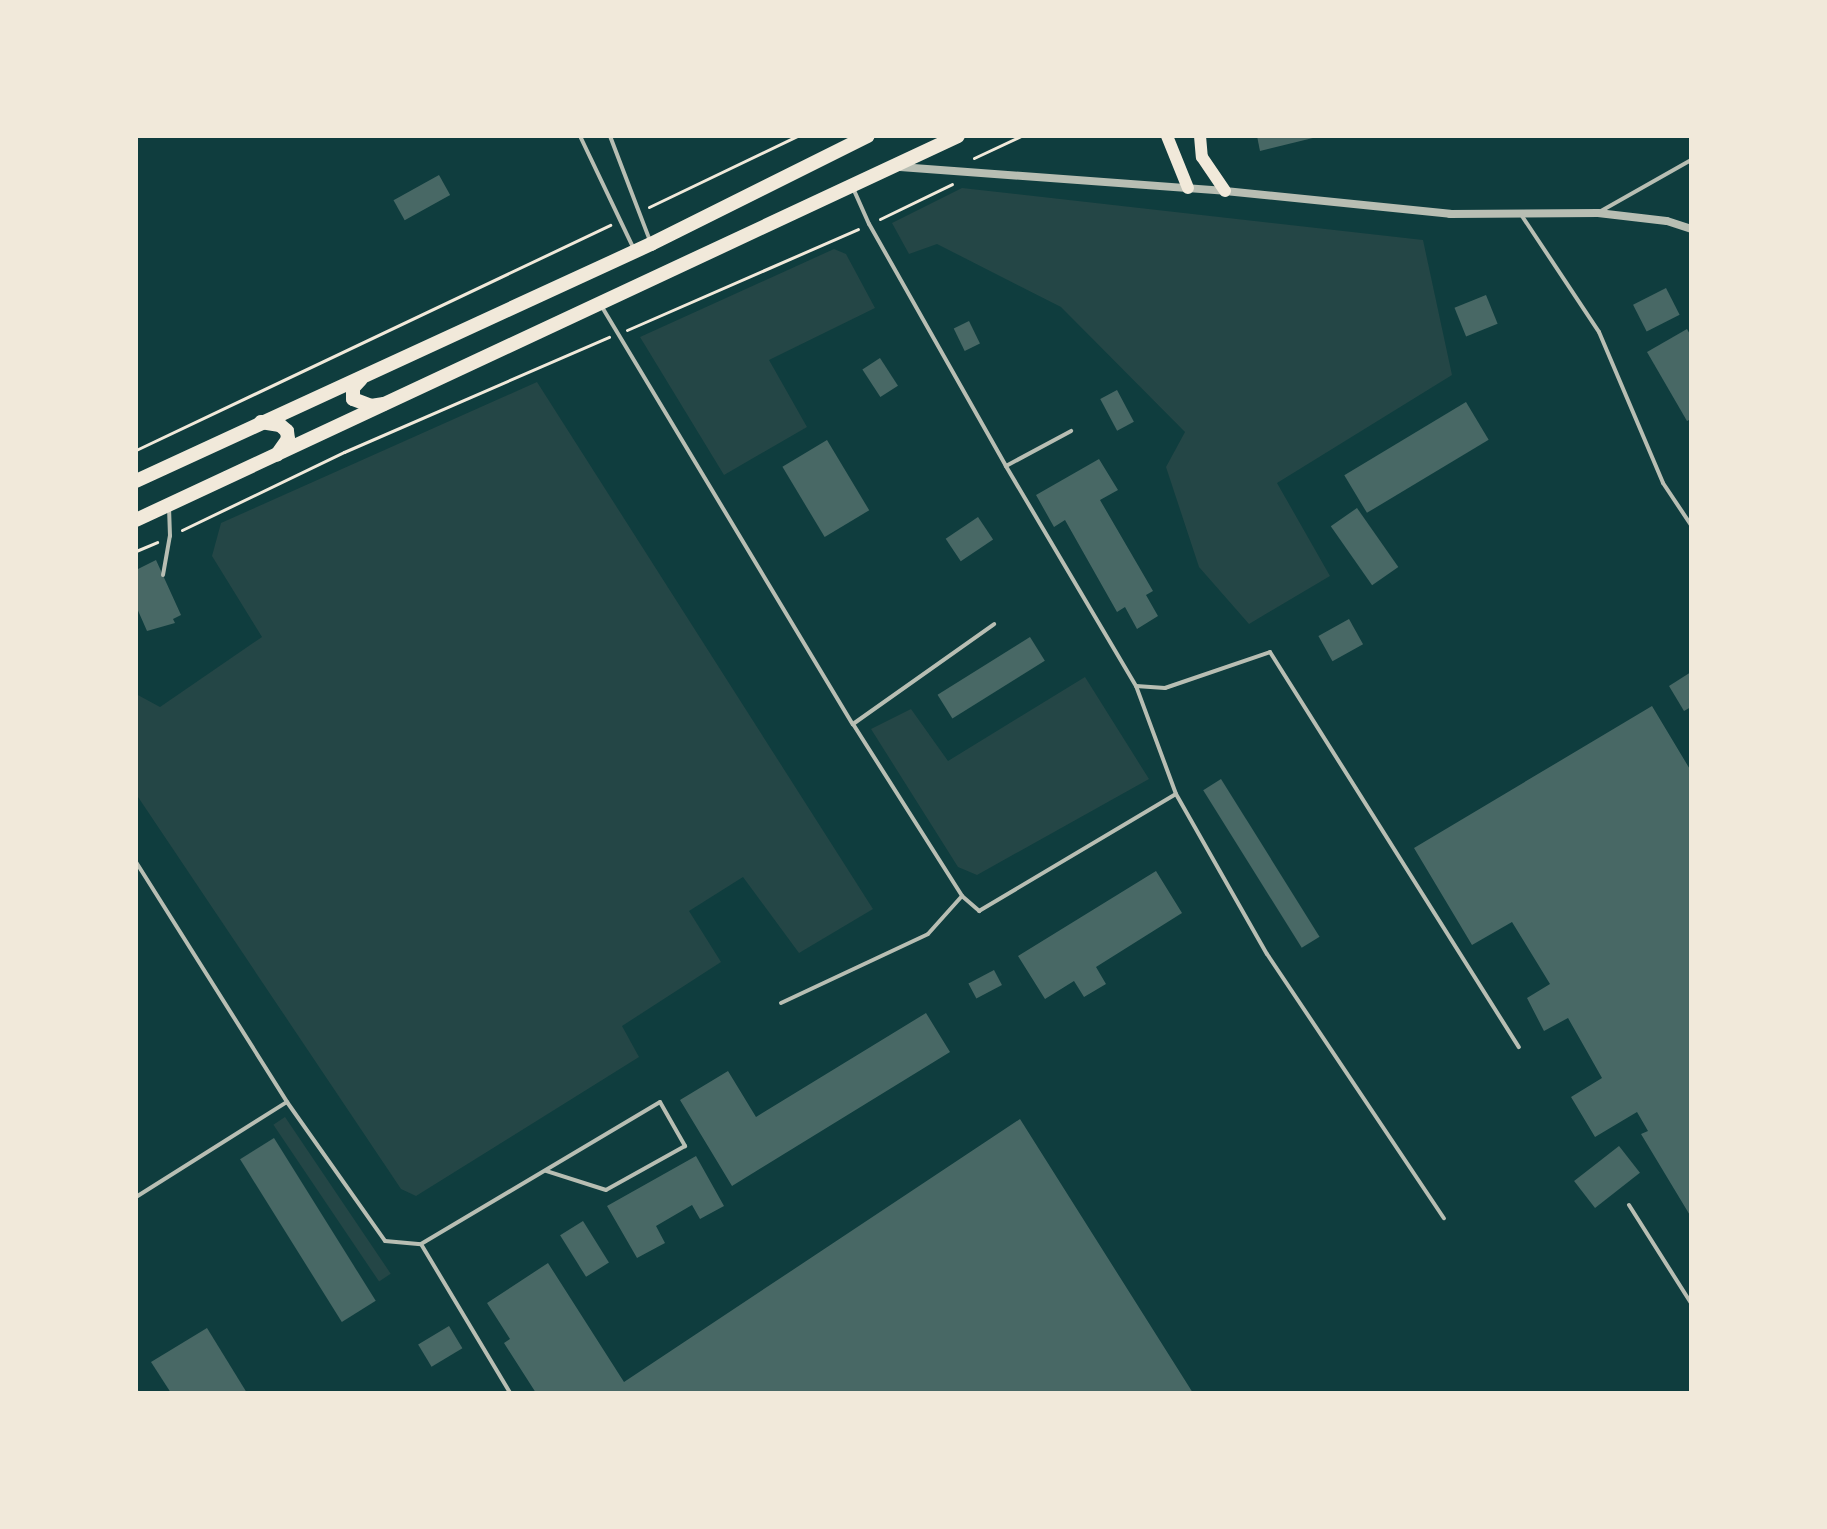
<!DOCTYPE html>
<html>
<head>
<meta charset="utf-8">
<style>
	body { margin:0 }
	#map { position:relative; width:1827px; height:1529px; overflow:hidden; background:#0f3d3e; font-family:Roboto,sans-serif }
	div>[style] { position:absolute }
	.green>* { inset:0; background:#244646; transform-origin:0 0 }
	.building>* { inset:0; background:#486865; transform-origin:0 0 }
	.path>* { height:3px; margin:-1.5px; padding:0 1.5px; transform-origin:1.5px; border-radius:1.5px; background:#f1e9da }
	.service>* { height:4px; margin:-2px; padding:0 2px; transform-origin:2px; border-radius:2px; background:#b8beb3 }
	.minor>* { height:8px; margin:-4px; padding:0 4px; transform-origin:4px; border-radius:4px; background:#b8beb3 }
	.secondary>* { height:12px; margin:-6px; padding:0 6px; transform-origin:6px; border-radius:6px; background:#f1e9da }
	.primary>* { height:14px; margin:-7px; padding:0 7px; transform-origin:7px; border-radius:7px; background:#f1e9da }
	span { translate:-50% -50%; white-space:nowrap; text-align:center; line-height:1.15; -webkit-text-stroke:7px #f1e9da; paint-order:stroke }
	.frame { position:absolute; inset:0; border:138px solid #f1e9da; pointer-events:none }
</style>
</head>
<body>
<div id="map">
	<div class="green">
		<i style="clip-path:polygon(962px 188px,1423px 240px,1452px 375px,1277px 483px,1330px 576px,1249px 624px,1199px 567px,1166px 467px,1185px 432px,1061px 307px,937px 244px,909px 254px,892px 223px)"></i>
		<i style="clip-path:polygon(834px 249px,846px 254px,875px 308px,769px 360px,807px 427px,724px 475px,640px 337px)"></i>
		<i style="clip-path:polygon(537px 382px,873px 909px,799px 953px,743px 877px,689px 911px,721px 962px,622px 1026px,639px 1057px,416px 1196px,401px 1189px,136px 794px,136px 694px,160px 707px,262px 637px,212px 556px,221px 523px)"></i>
		<i style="clip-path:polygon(1085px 677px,1149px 779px,977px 875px,958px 867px,871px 729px,911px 709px,948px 761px)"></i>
		<i style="left:285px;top:1117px;width:189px;height:14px;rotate:56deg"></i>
	</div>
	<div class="building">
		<i style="clip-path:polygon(1257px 136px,1317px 136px,1317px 137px,1260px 151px)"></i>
		<i style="left:439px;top:175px;width:23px;height:52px;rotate:61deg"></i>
		<i style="left:1666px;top:288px;width:30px;height:37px;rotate:63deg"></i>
		<i style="left:1486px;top:295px;width:31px;height:34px;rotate:68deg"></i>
		<i style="left:969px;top:321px;width:25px;height:17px;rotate:64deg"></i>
		<i style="clip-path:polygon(1687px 329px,1691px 336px,1691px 419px,1687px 421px,1647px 352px)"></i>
		<i style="left:880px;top:358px;width:33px;height:21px;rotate:57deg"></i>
		<i style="left:1117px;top:390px;width:36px;height:19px;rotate:62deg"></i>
		<i style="left:1466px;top:402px;width:44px;height:142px;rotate:59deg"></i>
		<i style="left:827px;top:440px;width:82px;height:52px;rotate:59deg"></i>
		<i style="clip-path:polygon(1099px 459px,1118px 490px,1100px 500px,1153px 591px,1146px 595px,1158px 616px,1137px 629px,1125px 607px,1117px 612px,1065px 520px,1054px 527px,1036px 495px)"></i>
		<i style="left:1357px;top:508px;width:72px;height:32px;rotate:55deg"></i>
		<i style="left:978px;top:517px;width:27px;height:39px;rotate:56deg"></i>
		<i style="clip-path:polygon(156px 560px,181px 615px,173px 619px,175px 623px,147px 631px,136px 606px,136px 570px)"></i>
		<i style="left:1349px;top:619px;width:29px;height:35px;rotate:61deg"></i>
		<i style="left:1030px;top:637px;width:28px;height:109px;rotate:58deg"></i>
		<i style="clip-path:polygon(1691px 672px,1691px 707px,1684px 711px,1669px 686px)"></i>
		<i style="clip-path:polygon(1652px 706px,1691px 771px,1691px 1217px,1641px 1134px,1648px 1131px,1637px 1112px,1595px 1137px,1571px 1097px,1602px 1078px,1568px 1018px,1544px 1031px,1527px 998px,1550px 984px,1512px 922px,1472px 945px,1414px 848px)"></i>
		<i style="left:1221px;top:779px;width:186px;height:21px;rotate:58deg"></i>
		<i style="clip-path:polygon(1156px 871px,1182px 913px,1096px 967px,1106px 984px,1084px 997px,1074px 981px,1045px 999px,1018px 956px)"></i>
		<i style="left:994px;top:970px;width:17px;height:29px;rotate:62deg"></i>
		<i style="clip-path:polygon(926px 1013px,950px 1052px,732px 1186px,680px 1100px,728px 1071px,756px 1117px)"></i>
		<i style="clip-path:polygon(1020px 1119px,1193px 1393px,536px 1393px,504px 1343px,510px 1339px,487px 1303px,548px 1263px,624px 1382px)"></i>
		<i style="left:274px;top:1138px;width:192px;height:40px;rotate:58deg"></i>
		<i style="left:1619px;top:1146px;width:34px;height:57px;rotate:52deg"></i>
		<i style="clip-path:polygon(696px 1156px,724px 1206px,700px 1219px,692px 1205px,656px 1226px,665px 1243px,637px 1258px,607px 1206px)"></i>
		<i style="left:583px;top:1221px;width:49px;height:27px;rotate:58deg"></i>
		<i style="left:449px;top:1326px;width:26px;height:36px;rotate:59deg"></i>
		<i style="clip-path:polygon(207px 1328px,247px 1393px,171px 1393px,151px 1362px)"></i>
	</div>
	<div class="path">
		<i style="left:974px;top:158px;width:52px;rotate:-25.1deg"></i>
		<i style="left:649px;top:207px;width:164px;rotate:-25.6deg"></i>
		<i style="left:880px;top:219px;width:80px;rotate:-25.9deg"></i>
		<i style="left:627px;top:330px;width:252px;rotate:-23.6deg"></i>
		<i style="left:136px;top:450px;width:525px;rotate:-25.39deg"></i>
		<i style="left:182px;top:530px;width:180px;rotate:-25.7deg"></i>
		<i style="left:344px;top:452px;width:289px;rotate:-23.5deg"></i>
		<i style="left:136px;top:551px;width:23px;rotate:-23deg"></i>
	</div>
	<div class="service">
		<i style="left:580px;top:136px;width:125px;rotate:64.5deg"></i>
		<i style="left:610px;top:136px;width:112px;rotate:69.1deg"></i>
		<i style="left:1601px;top:211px;width:103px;rotate:-29.5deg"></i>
		<i style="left:1522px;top:216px;width:139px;rotate:56.4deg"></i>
		<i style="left:1599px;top:332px;width:164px;rotate:67deg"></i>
		<i style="left:1663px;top:483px;width:50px;rotate:56.3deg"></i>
		<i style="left:602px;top:307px;width:487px;rotate:59deg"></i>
		<i style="left:853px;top:724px;width:204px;rotate:57.6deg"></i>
		<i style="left:962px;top:896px;width:23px;rotate:41deg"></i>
		<i style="left:979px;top:911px;width:229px;rotate:-30.7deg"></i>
		<i style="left:1176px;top:794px;width:115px;rotate:-110.3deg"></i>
		<i style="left:1136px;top:686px;width:256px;rotate:-120.6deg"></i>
		<i style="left:1006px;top:466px;width:278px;rotate:-119.5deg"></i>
		<i style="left:869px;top:224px;width:39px;rotate:-114deg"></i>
		<i style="left:1006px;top:466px;width:74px;rotate:-28.3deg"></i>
		<i style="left:163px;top:575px;width:40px;rotate:-80deg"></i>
		<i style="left:170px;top:536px;width:26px;rotate:-92deg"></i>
		<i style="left:1136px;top:686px;width:29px;rotate:4deg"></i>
		<i style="left:1165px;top:688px;width:111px;rotate:-18.9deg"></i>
		<i style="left:1270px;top:652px;width:467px;rotate:57.8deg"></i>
		<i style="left:853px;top:724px;width:173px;rotate:-35.3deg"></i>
		<i style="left:1176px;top:794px;width:184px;rotate:60.4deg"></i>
		<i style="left:1267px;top:954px;width:318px;rotate:56.2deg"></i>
		<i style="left:136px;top:862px;width:284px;rotate:57.8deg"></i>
		<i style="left:287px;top:1102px;width:170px;rotate:54.8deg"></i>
		<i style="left:385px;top:1241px;width:36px;rotate:5deg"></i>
		<i style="left:421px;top:1244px;width:174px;rotate:59.1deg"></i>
		<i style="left:781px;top:1003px;width:162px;rotate:-25.1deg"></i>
		<i style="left:928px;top:934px;width:51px;rotate:-48.2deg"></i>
		<i style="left:136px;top:1197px;width:178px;rotate:-32.2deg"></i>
		<i style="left:1629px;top:1205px;width:116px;rotate:57.7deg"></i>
		<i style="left:421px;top:1244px;width:278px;rotate:-30.7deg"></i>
		<i style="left:660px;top:1102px;width:51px;rotate:60.4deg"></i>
		<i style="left:685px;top:1146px;width:90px;rotate:150.9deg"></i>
		<i style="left:606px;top:1190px;width:63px;rotate:-162.4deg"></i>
		<i style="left:136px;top:1391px;width:2px;rotate:63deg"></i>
	</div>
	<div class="minor">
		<i style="left:900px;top:167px;width:326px;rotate:4.2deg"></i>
		<i style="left:1225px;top:191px;width:226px;rotate:5.8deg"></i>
		<i style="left:1450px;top:214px;width:148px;rotate:-0.4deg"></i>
		<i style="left:1598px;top:213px;width:69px;rotate:6.6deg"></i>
		<i style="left:1667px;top:221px;width:25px;rotate:18deg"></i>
	</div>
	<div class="secondary">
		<i style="left:1167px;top:136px;width:56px;rotate:68deg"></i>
		<i style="left:1200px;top:136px;width:21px;rotate:85deg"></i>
		<i style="left:1202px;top:157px;width:41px;rotate:55.9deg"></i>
	</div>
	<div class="primary">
		<i style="left:361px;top:379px;width:12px;rotate:132deg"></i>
		<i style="left:353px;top:388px;width:11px;rotate:90deg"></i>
		<i style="left:353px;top:399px;width:19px;rotate:21deg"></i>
		<i style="left:371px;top:406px;width:13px;rotate:-9deg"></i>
		<i style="left:261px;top:422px;width:19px;rotate:9deg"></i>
		<i style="left:280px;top:425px;width:9px;rotate:41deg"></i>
		<i style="left:287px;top:431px;width:8px;rotate:83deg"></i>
		<i style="left:288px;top:439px;width:19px;rotate:125deg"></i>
		<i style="left:136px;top:481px;width:567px;rotate:-24.71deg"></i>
		<i style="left:651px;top:244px;width:242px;rotate:-26.5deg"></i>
		<i style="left:136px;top:520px;width:907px;rotate:-25.04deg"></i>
	</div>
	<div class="frame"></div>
</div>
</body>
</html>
